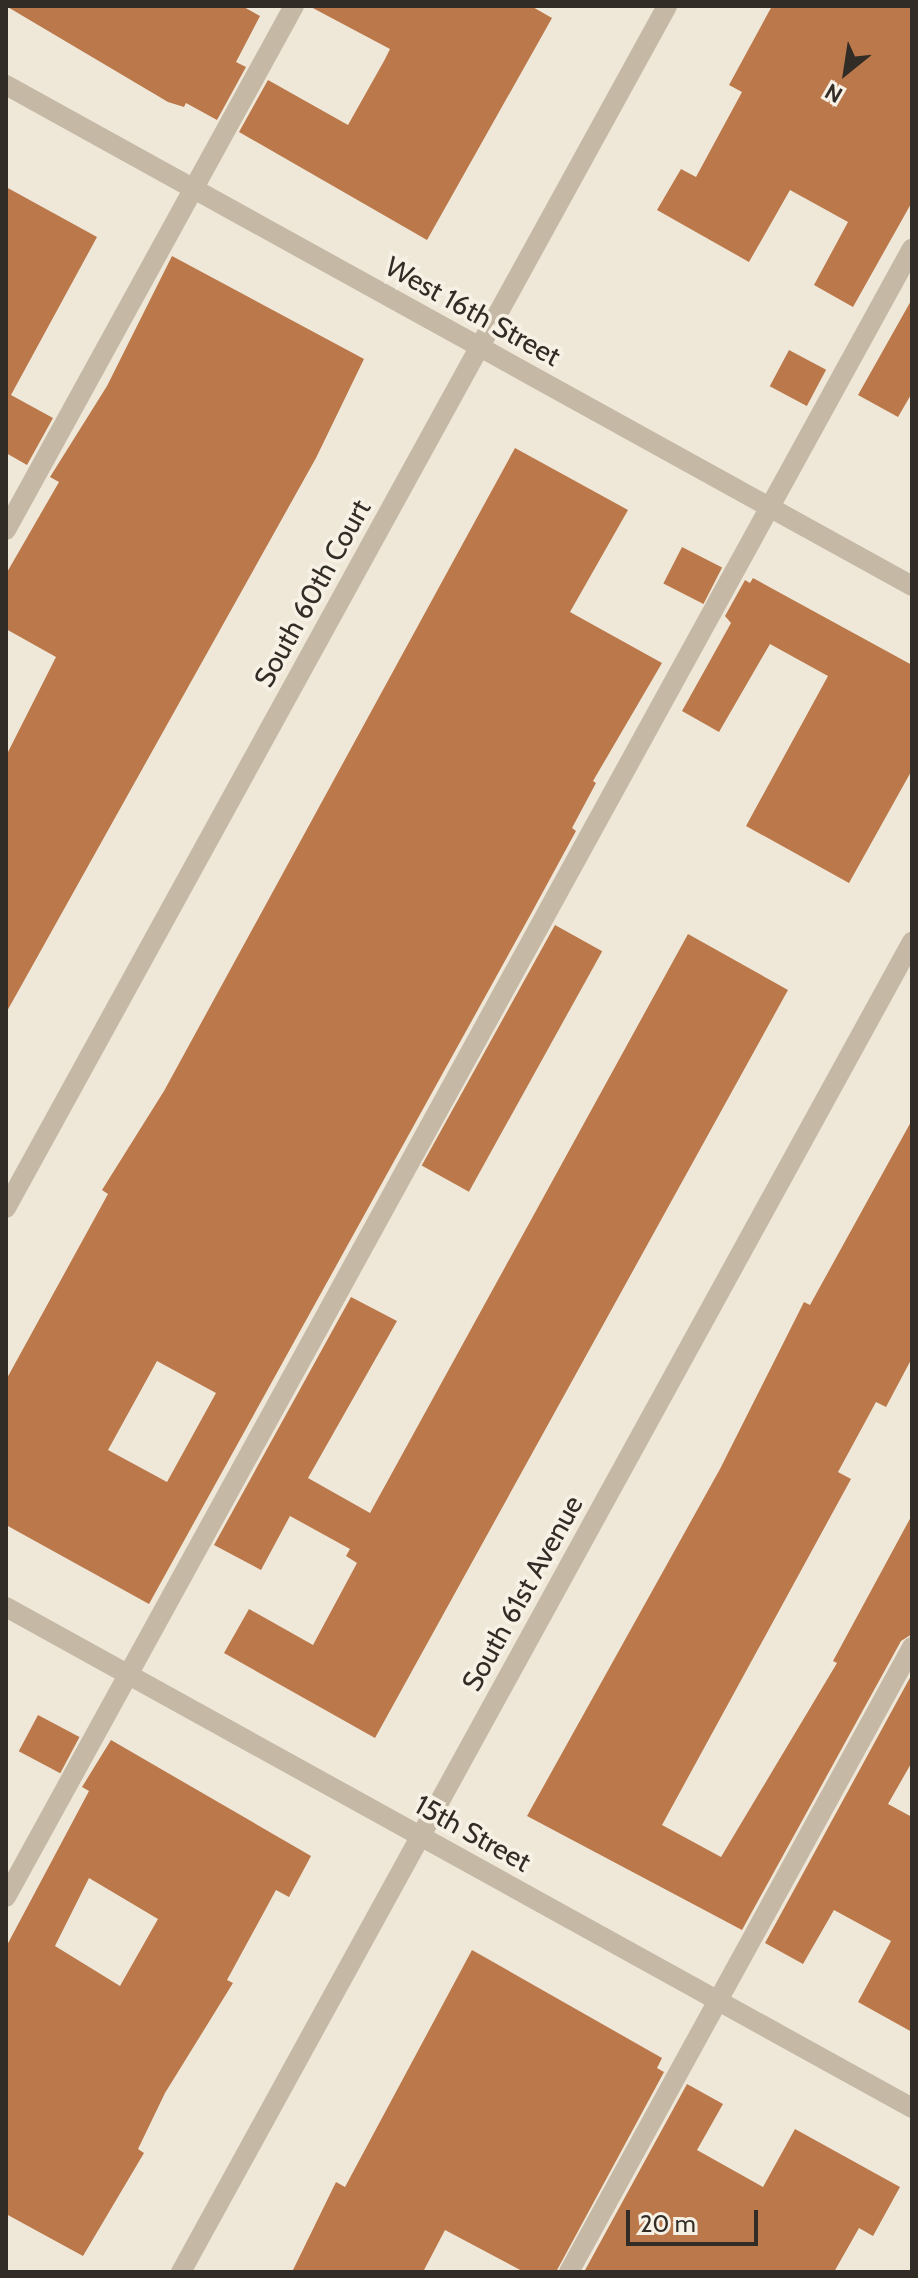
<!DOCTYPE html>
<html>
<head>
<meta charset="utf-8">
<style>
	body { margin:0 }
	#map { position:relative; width:918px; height:2278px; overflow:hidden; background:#efe8d9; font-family:Cabin,sans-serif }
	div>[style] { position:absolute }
	.building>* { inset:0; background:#bb784a; transform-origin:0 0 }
	.service>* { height:20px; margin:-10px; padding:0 10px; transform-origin:10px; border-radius:10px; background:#c5b9a6 }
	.minor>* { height:20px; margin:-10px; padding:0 10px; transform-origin:10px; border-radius:10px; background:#c5b9a6 }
	.tertiary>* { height:20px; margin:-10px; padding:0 10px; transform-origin:10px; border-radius:10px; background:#c5b9a6 }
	span { translate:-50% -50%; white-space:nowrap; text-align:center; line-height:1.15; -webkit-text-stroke:7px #f7f1e5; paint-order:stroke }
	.street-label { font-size:28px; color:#322c26 }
	.frame { position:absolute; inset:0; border:8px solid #322c26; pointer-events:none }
	.north { position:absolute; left:806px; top:32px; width:80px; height:80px; -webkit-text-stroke:6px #f7f1e5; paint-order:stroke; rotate:210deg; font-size:22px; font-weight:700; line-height:32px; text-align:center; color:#322c26 }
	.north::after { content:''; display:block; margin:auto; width:28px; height:36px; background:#322c26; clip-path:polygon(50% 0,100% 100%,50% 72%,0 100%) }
	.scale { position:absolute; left:626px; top:2210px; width:132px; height:36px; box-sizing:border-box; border:4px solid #322c26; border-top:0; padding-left:10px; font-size:24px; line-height:28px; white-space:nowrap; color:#322c26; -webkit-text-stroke:6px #f7f1e5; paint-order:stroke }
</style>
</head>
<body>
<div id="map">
	<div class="building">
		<i style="clip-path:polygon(6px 6px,242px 6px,260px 16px,236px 62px,246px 67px,217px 120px,186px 103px,184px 107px,168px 102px)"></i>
		<i style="clip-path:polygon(309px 6px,531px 6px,552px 18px,427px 240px,239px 132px,268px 80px,348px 125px,384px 61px,390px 49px)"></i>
		<i style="clip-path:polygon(772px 6px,912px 6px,912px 202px,853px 307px,814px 285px,848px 222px,790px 190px,749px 262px,657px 210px,681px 169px,696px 177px,742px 92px,729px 85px)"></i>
		<i style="clip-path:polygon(6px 187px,97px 237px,11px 395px,53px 418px,27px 465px,6px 453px)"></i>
		<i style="clip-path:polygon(172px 256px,364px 359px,316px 458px,6px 1013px,6px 756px,56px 657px,6px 629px,6px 574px,59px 482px,50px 477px,107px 386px)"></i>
		<i style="clip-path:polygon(912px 299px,912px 393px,898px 417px,858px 395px)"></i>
		<i style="left:789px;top:350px;width:42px;height:41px;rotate:28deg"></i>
		<i style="clip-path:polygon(evenodd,515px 448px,628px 510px,570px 612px,662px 663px,593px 781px,596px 783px,572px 828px,576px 831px,532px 912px,149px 1604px,6px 1525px,6px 1380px,108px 1194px,102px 1190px,164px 1091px,515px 448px,157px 1361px,216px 1393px,167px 1482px,108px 1450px,157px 1361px)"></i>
		<i style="left:682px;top:547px;width:45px;height:41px;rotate:27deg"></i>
		<i style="clip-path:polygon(753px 578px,912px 665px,912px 770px,849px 883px,746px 826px,828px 676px,770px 644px,719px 732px,682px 711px,731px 623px,725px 616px,745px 580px,750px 583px)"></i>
		<i style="left:555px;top:925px;width:54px;height:275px;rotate:29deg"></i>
		<i style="clip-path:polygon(688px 934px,788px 990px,375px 1738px,224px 1653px,249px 1609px,313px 1645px,357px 1563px,346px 1556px,350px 1549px,290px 1516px,261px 1570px,214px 1545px,351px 1297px,397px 1321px,308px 1478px,370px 1513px)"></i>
		<i style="clip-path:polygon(912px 1120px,912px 1358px,886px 1407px,876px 1402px,838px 1472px,851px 1479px,662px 1825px,721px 1857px,837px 1663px,833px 1661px,912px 1515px,912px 1634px,901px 1641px,742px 1930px,527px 1816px,720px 1469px,804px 1302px,810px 1305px)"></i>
		<i style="clip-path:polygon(912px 1674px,912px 1762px,888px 1804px,912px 1817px,912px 2032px,858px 2002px,891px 1941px,834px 1910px,803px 1964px,765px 1943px)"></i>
		<i style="left:38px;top:1715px;width:47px;height:41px;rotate:28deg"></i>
		<i style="clip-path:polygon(evenodd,111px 1740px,311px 1856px,289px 1897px,276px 1890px,227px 1980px,233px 1983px,165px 2093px,138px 2149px,144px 2153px,83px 2256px,6px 2214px,6px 1947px,89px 1791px,82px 1787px,111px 1740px,89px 1878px,158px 1919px,120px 1986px,55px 1946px,89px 1878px)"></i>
		<i style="clip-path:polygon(472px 1950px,662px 2058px,657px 2068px,664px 2072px,556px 2272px,524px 2272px,445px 2230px,423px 2272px,292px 2272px,336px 2182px,345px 2187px)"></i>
		<i style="clip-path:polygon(687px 2084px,723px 2104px,697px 2150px,763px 2187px,795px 2129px,900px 2187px,873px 2236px,859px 2228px,834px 2272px,584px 2272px)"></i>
	</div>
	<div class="service">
		<i style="left:6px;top:530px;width:598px;rotate:-61.21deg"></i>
		<i style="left:6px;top:1897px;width:1881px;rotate:-61.21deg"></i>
		<i style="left:569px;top:2272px;width:713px;rotate:-61.24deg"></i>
	</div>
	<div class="minor">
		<i style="left:6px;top:1208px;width:1372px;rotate:-61.19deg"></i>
		<i style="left:6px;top:1607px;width:1035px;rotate:28.94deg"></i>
		<i style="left:181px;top:2272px;width:1518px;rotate:-61.21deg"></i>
	</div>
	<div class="tertiary">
		<i style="left:6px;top:85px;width:1035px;rotate:28.94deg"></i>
	</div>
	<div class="street-label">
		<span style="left:473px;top:311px;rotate:29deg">West 16th Street</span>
		<span style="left:312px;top:593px;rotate:-61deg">South 60th Court</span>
		<span style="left:522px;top:1593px;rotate:-61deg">South 61st Avenue</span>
		<span style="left:473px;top:1833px;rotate:29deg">15th Street</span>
	</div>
	<div class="frame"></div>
	<div class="north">N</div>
	<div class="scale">20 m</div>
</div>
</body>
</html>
